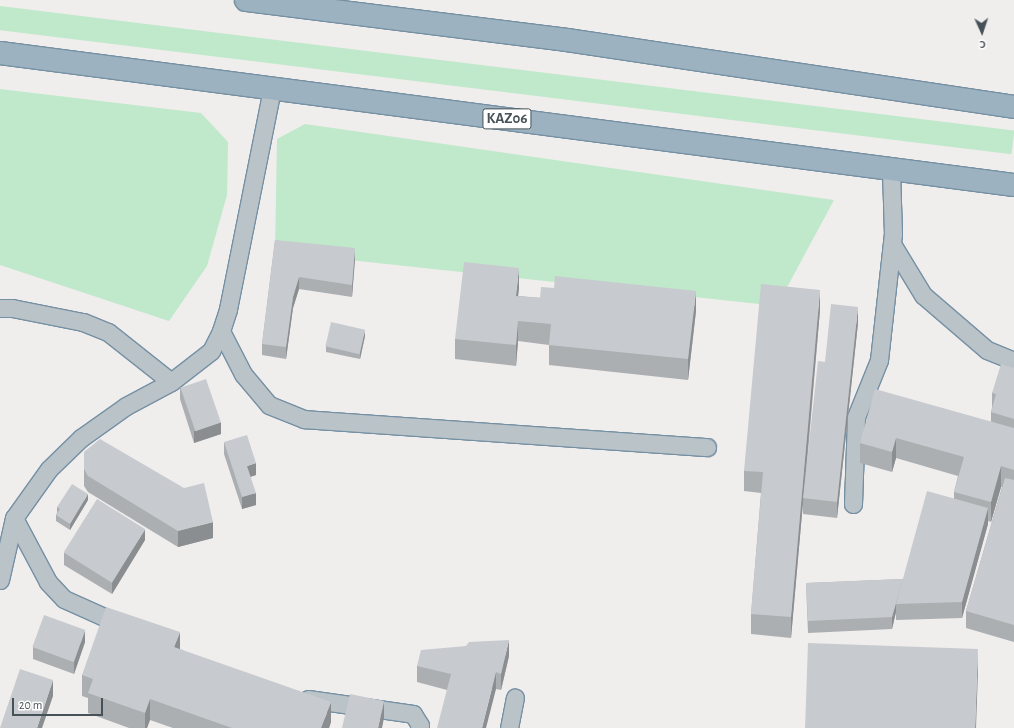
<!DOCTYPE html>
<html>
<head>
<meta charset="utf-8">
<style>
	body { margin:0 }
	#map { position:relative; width:1014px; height:728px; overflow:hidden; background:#f0eded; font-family:"Alegreya Sans",sans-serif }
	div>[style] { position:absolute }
	.green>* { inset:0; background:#bfe9ca; transform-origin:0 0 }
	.roads { filter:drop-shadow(1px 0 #7590a3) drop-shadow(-1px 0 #7590a3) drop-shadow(0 1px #7590a3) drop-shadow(0 -1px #7590a3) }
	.service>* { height:17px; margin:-8.5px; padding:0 8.5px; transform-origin:8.5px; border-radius:8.5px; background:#bac3c8 }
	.trunk>* { height:22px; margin:-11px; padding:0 11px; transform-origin:11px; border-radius:11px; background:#9cb2c0 }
	.wall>* { inset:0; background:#abafb2 }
	.shaded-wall>* { inset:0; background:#8b8e91 }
	.building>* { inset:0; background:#c7cbcf; transform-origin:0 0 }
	span { translate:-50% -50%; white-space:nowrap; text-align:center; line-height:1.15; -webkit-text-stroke:3.5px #fff; paint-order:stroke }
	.shield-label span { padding:1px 3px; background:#fff; border:1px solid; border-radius:3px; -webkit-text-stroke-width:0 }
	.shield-label { font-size:15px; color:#475258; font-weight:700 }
	.north { position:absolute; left:962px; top:12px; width:40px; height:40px; -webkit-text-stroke:3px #fff; paint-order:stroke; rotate:177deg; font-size:11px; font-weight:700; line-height:16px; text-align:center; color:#475258 }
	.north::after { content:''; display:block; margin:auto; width:14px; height:18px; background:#475258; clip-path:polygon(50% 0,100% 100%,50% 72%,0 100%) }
	.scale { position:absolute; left:12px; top:698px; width:91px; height:18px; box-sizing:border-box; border:2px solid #475258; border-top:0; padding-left:5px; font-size:12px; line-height:14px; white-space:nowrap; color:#475258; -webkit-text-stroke:3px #fff; paint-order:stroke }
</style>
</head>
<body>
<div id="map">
	<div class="green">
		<i style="left:0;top:6px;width:1022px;height:24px;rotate:7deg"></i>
		<i style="clip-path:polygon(0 89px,201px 113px,228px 142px,227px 195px,207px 266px,169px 321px,0 265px)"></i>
		<i style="clip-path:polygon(305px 124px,834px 200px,777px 306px,275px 252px,277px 139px)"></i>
	</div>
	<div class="roads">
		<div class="service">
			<i style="left:892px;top:244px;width:60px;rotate:58.7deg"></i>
			<i style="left:923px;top:295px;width:84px;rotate:40.7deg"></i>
			<i style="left:987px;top:350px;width:29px;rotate:22deg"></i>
			<i style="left:0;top:308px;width:12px"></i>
			<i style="left:12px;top:308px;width:72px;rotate:11.2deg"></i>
			<i style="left:83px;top:322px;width:27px;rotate:22deg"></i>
			<i style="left:108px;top:332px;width:80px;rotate:38.4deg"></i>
			<i style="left:221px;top:331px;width:48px;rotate:62.9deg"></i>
			<i style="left:243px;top:374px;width:40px;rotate:50deg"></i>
			<i style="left:269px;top:405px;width:38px;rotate:22deg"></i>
			<i style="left:304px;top:419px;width:404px;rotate:4deg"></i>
			<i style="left:853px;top:504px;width:87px;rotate:-88deg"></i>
			<i style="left:856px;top:417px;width:61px;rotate:-68deg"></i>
			<i style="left:879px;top:360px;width:127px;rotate:-83.7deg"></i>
			<i style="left:893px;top:234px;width:65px;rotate:-91.8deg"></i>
			<i style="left:14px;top:518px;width:72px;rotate:62deg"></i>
			<i style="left:48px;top:582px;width:23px;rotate:47deg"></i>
			<i style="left:64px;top:599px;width:66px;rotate:24.2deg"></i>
			<i style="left:0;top:580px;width:64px;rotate:-77.3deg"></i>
			<i style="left:14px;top:518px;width:60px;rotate:-54.5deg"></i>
			<i style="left:49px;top:469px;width:45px;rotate:-44.1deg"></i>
			<i style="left:81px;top:438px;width:55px;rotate:-35.4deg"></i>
			<i style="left:126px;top:406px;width:51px;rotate:-28.1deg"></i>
			<i style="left:171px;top:382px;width:51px;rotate:-37.8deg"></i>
			<i style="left:211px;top:351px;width:22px;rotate:-63deg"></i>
			<i style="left:221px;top:331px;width:23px;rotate:-72deg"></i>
			<i style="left:228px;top:309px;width:225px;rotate:-78.7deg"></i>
			<i style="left:308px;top:699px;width:106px;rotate:8.1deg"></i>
			<i style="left:413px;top:714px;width:13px;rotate:58deg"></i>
			<i style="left:420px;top:725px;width:3px;rotate:108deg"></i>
			<i style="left:509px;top:728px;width:31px;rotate:-79deg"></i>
		</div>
		<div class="trunk">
			<i style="left:246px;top:0;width:323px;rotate:7.1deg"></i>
			<i style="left:567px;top:40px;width:452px;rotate:8.5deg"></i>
			<i style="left:0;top:53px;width:1023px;rotate:7.42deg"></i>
		</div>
	</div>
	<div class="wall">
		<i style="clip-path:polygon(275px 240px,355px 259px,352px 297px,299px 289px,293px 308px,286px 359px,262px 355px,262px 344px)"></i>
		<i style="clip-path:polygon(519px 288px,518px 296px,696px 311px,688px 380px,549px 365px,549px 345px,518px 341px,516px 366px,455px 359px,455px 339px)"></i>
		<i style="clip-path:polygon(820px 310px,806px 477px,825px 362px,858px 323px,837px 518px,803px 514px,803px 502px,791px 638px,751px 634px,751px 614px,761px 493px,744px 491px,744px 471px)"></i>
		<i style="clip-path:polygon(365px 336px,360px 359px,326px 352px,326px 346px)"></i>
		<i style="clip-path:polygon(1014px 365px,1014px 642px,966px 628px,966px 611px,1002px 487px,1001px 487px,991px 522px,988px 521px,988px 524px,962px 618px,896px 620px,896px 612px,892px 629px,808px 633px,806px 583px,903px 579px,954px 498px,954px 492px,958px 476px,896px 458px,892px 472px,860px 463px,860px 443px,991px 422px,991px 412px,992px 408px,992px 393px,1013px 368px)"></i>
		<i style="clip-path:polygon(180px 387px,221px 434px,194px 443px,180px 399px)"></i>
		<i style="clip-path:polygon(224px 442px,256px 475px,250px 477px,256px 505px,242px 509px,224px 454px)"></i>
		<i style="clip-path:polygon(84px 452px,213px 538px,178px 547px,88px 492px,84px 486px)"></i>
		<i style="clip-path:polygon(88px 500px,70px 530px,56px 521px,56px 515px,57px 513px,57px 507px)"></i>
		<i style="clip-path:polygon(145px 540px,112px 594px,64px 565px,64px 553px)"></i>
		<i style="clip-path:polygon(85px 642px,74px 674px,33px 659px,33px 647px)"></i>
		<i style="clip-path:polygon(466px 646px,509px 656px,501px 690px,496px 689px,447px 690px,417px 682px,417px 666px)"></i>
		<i style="clip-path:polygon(180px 649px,331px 722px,329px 728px,173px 728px,150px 720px,147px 728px,129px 728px,88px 713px,88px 698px,82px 696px,82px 675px)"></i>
	</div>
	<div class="shaded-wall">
		<i style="clip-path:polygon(355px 248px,355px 259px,352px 297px,352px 285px)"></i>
		<i style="clip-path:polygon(519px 268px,519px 288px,516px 316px,516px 296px)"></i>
		<i style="clip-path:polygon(299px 277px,299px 289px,293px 308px,286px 359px,286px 347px,293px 297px)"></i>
		<i style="clip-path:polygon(820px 290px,820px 310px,791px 638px,791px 617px)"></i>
		<i style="clip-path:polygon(696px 291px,696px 311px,688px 380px,688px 359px)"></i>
		<i style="clip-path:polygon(858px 307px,858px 323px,837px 518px,837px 502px)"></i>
		<i style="clip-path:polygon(518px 321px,518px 341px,516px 366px,516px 345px)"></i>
		<i style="clip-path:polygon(365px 330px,365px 336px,360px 359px,360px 353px)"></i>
		<i style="clip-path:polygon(221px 422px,221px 434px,194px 443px,194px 431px)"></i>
		<i style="clip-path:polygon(896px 438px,896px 458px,892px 472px,892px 452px)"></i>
		<i style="clip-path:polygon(256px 463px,256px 475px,247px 478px,247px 466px)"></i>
		<i style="clip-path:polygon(1001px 466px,1001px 487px,991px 522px,991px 502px)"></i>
		<i style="clip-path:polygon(256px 493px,256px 505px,242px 509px,242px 497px)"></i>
		<i style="clip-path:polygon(88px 494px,88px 500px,70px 530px,70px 524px)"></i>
		<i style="clip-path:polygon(988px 508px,988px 524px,962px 618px,962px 602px)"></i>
		<i style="clip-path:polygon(213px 522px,213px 538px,178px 547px,178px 531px)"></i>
		<i style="clip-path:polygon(145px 529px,145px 540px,112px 594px,112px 582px)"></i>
		<i style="clip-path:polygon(903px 579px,896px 604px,896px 612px,892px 629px,892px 617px)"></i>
		<i style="clip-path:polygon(85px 630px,85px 642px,74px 674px,74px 662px)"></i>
		<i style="clip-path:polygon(180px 632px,180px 653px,174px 647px)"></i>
		<i style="clip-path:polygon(509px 640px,509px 656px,501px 690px,501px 674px)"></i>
		<i style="clip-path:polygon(978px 650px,978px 671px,976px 728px,975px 728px)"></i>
		<i style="clip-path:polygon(496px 672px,496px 689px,486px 728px,482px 728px)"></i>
		<i style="clip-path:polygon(53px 680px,53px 696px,42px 728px,37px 728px)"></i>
		<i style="clip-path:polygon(150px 699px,150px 720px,147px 728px,145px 728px,145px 713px)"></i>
		<i style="clip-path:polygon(384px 701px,384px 718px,382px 728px,378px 728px)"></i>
		<i style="clip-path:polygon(331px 702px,331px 722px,329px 728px,321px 728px)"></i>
	</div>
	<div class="building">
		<i style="clip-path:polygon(275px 240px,355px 248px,352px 285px,299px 277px,293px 297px,286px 347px,262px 344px)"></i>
		<i style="clip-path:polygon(464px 262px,519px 268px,516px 296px,540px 298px,541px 287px,554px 288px,555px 276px,696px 291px,688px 359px,549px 345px,551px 324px,518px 321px,516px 345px,455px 339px)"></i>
		<i style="clip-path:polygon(761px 284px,820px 290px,791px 617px,751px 614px,763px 472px,744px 471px)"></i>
		<i style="clip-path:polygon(831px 304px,858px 307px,837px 502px,803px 498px,818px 361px,825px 362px)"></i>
		<i style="left:331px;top:322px;width:35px;height:25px;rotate:13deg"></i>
		<i style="clip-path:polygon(1001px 364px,1013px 368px,1014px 365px,1014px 419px,991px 412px,996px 394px,992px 393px)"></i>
		<i style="left:206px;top:379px;width:46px;height:27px;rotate:71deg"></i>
		<i style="clip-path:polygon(875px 389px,1014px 428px,1014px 470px,1001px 466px,991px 502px,954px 492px,964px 457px,896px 438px,892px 452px,860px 443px)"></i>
		<i style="clip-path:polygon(247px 435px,256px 463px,247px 466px,256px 493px,242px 497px,224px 442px)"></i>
		<i style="clip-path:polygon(100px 439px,184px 488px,204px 483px,213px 522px,178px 531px,88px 476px,84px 469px,84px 452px)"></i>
		<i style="clip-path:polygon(1005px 478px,1014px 480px,1014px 625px,966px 611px)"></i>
		<i style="clip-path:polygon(72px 484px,88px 494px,70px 524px,56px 515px,60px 509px,57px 507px)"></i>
		<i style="clip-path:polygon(927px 491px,988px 508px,962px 602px,896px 604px)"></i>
		<i style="left:97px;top:499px;width:57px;height:63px;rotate:32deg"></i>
		<i style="clip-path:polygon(903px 579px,892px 617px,808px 621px,806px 583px)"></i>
		<i style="clip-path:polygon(106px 607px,180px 632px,174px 647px,331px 702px,321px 728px,232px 728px,150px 699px,145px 713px,88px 693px,93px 679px,82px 675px)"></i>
		<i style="left:44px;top:615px;width:44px;height:34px;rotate:20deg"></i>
		<i style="clip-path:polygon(509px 640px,501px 674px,496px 672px,482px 728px,437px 728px,451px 674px,417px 666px,421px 650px,466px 646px,469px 642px)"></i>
		<i style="left:808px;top:643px;width:170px;height:85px;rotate:2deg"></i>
		<i style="clip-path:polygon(20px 669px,53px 680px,37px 728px,0 728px)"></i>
		<i style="clip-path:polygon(350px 694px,384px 701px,378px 728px,342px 728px)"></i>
	</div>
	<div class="shield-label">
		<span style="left:507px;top:119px">KАZ06</span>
	</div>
	<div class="north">С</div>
	<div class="scale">20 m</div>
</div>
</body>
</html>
